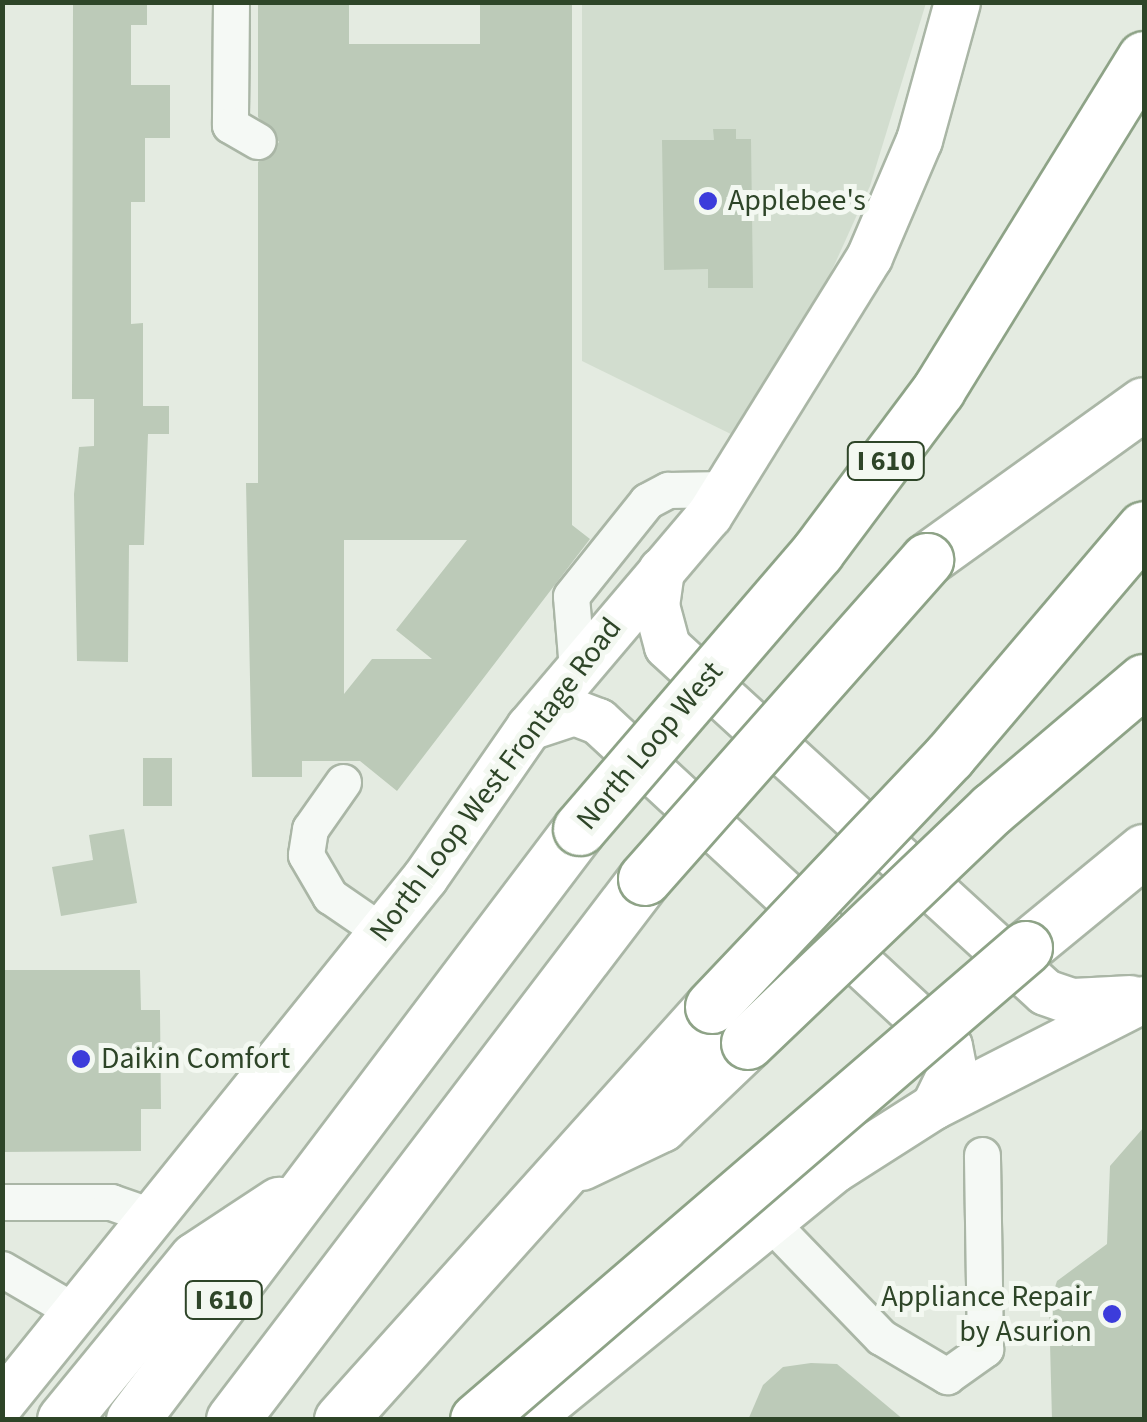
<!DOCTYPE html>
<html>
<head>
<meta charset="utf-8">
<style>
	body { margin:0 }
	#map { position:relative; width:1147px; height:1422px; overflow:hidden; background:#e4ebe1; font-family:"Source Sans 3",sans-serif }
	div>[style] { position:absolute }
	.built>* { inset:0; background:#d2ddcf }
	.building>* { inset:0; background:#bccab8; transform-origin:0 0 }
	.roads { filter:drop-shadow(2px 0 #aab6a6) drop-shadow(-2px 0 #aab6a6) drop-shadow(0 2px #aab6a6) drop-shadow(0 -2px #aab6a6) }
	.minor>* { height:35px; margin:-17.5px; padding:0 17.5px; transform-origin:17.5px; border-radius:17.5px; background:#f5f9f5 }
	.major>* { height:45px; margin:-22.5px; padding:0 22.5px; transform-origin:22.5px; border-radius:22.5px; background:#fff }
	.highway>* { height:52px; margin:-26px; padding:0 26px; transform-origin:26px; border-radius:26px; background:#fff }
	.bridges { filter:drop-shadow(2px 0 #8ea387) drop-shadow(-2px 0 #8ea387) drop-shadow(0 2px #8ea387) drop-shadow(0 -2px #8ea387) }
	.highway-bridge>* { height:52px; margin:-26px; padding:0 26px; transform-origin:26px; border-radius:26px; background:#fff }
	.dots>* { width:28px; height:28px; translate:-50% -50%; box-sizing:border-box; border:5px solid #f3f8f1; border-radius:50% }
	span { translate:-50% -50%; white-space:nowrap; text-align:center; line-height:1.15; -webkit-text-stroke:10px #f3f8f1; paint-order:stroke }
	.shield-label span { padding:2px 8px; background:#f3f8f1; border:2px solid; border-radius:8px; -webkit-text-stroke-width:0 }
	.shield-label { font-size:28px; color:#2e4528; font-weight:700 }
	.poi-label { font-size:30px; color:#2e4528 }
	.left { translate:0 -50%; text-align:left }
	.right { translate:-100% -50%; text-align:right }
	.street-label { font-size:30px; color:#2e4528 }
	.frame { position:absolute; inset:0; border:5px solid #2e4528; pointer-events:none }
</style>
</head>
<body>
<div id="map">
	<div class="built">
		<i style="clip-path:polygon(582px 3px,926px 3px,870px 186px,814px 310px,741px 439px,582px 361px)"></i>
	</div>
	<div class="building">
		<i style="clip-path:polygon(73px 2px,147px 2px,147px 25px,131px 25px,131px 85px,170px 85px,170px 138px,145px 138px,145px 202px,131px 202px,131px 324px,143px 323px,143px 406px,169px 406px,169px 434px,148px 434px,144px 545px,129px 545px,128px 662px,77px 661px,74px 494px,79px 447px,94px 446px,94px 399px,72px 399px)"></i>
		<i style="clip-path:polygon(evenodd,258px 2px,349px 2px,349px 44px,480px 44px,480px 2px,572px 2px,572px 525px,590px 539px,397px 791px,360px 761px,302px 761px,302px 777px,252px 777px,246px 483px,258px 483px,258px 162px,279px 142px,258px 117px,258px 2px,344px 540px,467px 540px,396px 630px,432px 659px,372px 659px,344px 694px,344px 540px)"></i>
		<i style="clip-path:polygon(713px 129px,736px 129px,736px 139px,751px 139px,753px 288px,708px 288px,708px 269px,664px 270px,662px 140px,714px 140px)"></i>
		<i style="left:143px;top:758px;width:29px;height:48px"></i>
		<i style="clip-path:polygon(124px 829px,137px 903px,61px 916px,52px 867px,93px 860px,89px 835px)"></i>
		<i style="clip-path:polygon(2px 970px,140px 970px,141px 1010px,160px 1010px,161px 1109px,141px 1109px,141px 1151px,2px 1152px)"></i>
		<i style="clip-path:polygon(1144px 1127px,1144px 1420px,1052px 1420px,1049px 1305px,1057px 1281px,1107px 1244px,1110px 1166px)"></i>
		<i style="clip-path:polygon(811px 1363px,837px 1364px,904px 1420px,748px 1420px,763px 1385px,783px 1367px)"></i>
	</div>
	<div class="roads">
		<div class="minor">
			<i style="left:231px;top:2px;width:123px;rotate:90.5deg"></i>
			<i style="left:230px;top:125px;width:32px;rotate:30deg"></i>
			<i style="left:577px;top:669px;width:73px;rotate:-94.7deg"></i>
			<i style="left:571px;top:596px;width:122px;rotate:-51.3deg"></i>
			<i style="left:647px;top:501px;width:24px;rotate:-28deg"></i>
			<i style="left:668px;top:490px;width:58px;rotate:-1deg"></i>
			<i style="left:343px;top:782px;width:57px;rotate:125.1deg"></i>
			<i style="left:310px;top:829px;width:26px;rotate:99deg"></i>
			<i style="left:306px;top:855px;width:48px;rotate:59.7deg"></i>
			<i style="left:330px;top:896px;width:62px;rotate:34.5deg"></i>
			<i style="left:2px;top:1202px;width:109px"></i>
			<i style="left:111px;top:1202px;width:42px;rotate:19.3deg"></i>
			<i style="left:768px;top:1220px;width:163px;rotate:46deg"></i>
			<i style="left:881px;top:1337px;width:77px;rotate:30.6deg"></i>
			<i style="left:947px;top:1376px;width:47px;rotate:-35.4deg"></i>
			<i style="left:985px;top:1349px;width:194px;rotate:-90.9deg"></i>
			<i style="left:2px;top:1269px;width:83px;rotate:30.3deg"></i>
		</div>
		<div class="major">
			<i style="left:661px;top:570px;width:35px;rotate:98deg"></i>
			<i style="left:656px;top:605px;width:42px;rotate:75deg"></i>
			<i style="left:667px;top:646px;width:512px;rotate:42.47deg"></i>
			<i style="left:1045px;top:992px;width:28px;rotate:19deg"></i>
			<i style="left:1071px;top:1001px;width:59px;rotate:-2.9deg"></i>
			<i style="left:529px;top:727px;width:47px;rotate:-18.4deg"></i>
			<i style="left:574px;top:712px;width:26px;rotate:21deg"></i>
			<i style="left:598px;top:721px;width:478px;rotate:42.8deg"></i>
			<i style="left:949px;top:1046px;width:21px;rotate:79deg"></i>
			<i style="left:953px;top:1067px;width:43px;rotate:116deg"></i>
			<i style="left:2px;top:1402px;width:674px;rotate:-51.14deg"></i>
			<i style="left:425px;top:877px;width:183px;rotate:-55.3deg"></i>
			<i style="left:529px;top:727px;width:278px;rotate:-49.7deg"></i>
			<i style="left:709px;top:515px;width:304px;rotate:-58.2deg"></i>
			<i style="left:869px;top:257px;width:127px;rotate:-66.9deg"></i>
			<i style="left:919px;top:140px;width:143px;rotate:-74.6deg"></i>
			<i style="left:527px;top:1420px;width:397px;rotate:-39.2deg"></i>
			<i style="left:835px;top:1169px;width:117px;rotate:-32.5deg"></i>
			<i style="left:934px;top:1106px;width:236px;rotate:-27deg"></i>
		</div>
		<div class="highway">
			<i style="left:927px;top:560px;width:267px;rotate:-35.7deg"></i>
			<i style="left:1026px;top:948px;width:153px;rotate:-39.4deg"></i>
			<i style="left:581px;top:1164px;width:89px;rotate:-25.4deg"></i>
			<i style="left:661px;top:1126px;width:120px;rotate:-43.7deg"></i>
			<i style="left:64px;top:1420px;width:208px;rotate:-50.7deg"></i>
			<i style="left:196px;top:1259px;width:100px;rotate:-33.5deg"></i>
			<i style="left:133px;top:1420px;width:741px;rotate:-52.9deg"></i>
			<i style="left:233px;top:1420px;width:680px;rotate:-52.71deg"></i>
			<i style="left:341px;top:1420px;width:555px;rotate:-48.07deg"></i>
		</div>
	</div>
	<div class="bridges">
		<div class="highway-bridge">
			<i style="left:580px;top:829px;width:365px;rotate:-49.3deg"></i>
			<i style="left:818px;top:552px;width:202px;rotate:-53.2deg"></i>
			<i style="left:939px;top:390px;width:390px;rotate:-58.3deg"></i>
			<i style="left:645px;top:879px;width:426px;rotate:-48.5deg"></i>
			<i style="left:712px;top:1007px;width:346px;rotate:-46.5deg"></i>
			<i style="left:950px;top:756px;width:299px;rotate:-49.6deg"></i>
			<i style="left:748px;top:1043px;width:339px;rotate:-43.7deg"></i>
			<i style="left:993px;top:809px;width:198px;rotate:-40.3deg"></i>
			<i style="left:477px;top:1420px;width:724px;rotate:-40.69deg"></i>
		</div>
	</div>
	<div class="dots">
		<i style="left:708px;top:201px;background:#3c3cdb"></i>
		<i style="left:81px;top:1059px;background:#3c3cdb"></i>
		<i style="left:1112px;top:1314px;background:#3c3cdb"></i>
	</div>
	<div class="shield-label">
		<span style="left:886px;top:461px">I 610</span>
		<span style="left:224px;top:1300px">I 610</span>
	</div>
	<div class="poi-label">
		<span class="left" style="left:728px;top:201px">Applebee's</span>
		<span class="left" style="left:101px;top:1059px">Daikin Comfort</span>
		<span class="right" style="left:1092px;top:1314px">Appliance Repair<br>by Asurion</span>
	</div>
	<div class="street-label">
		<span style="left:650px;top:746px;rotate:-50deg">North Loop West</span>
		<span style="left:496px;top:780px;rotate:-53deg">North Loop West Frontage Road</span>
	</div>
	<div class="frame"></div>
</div>
</body>
</html>
